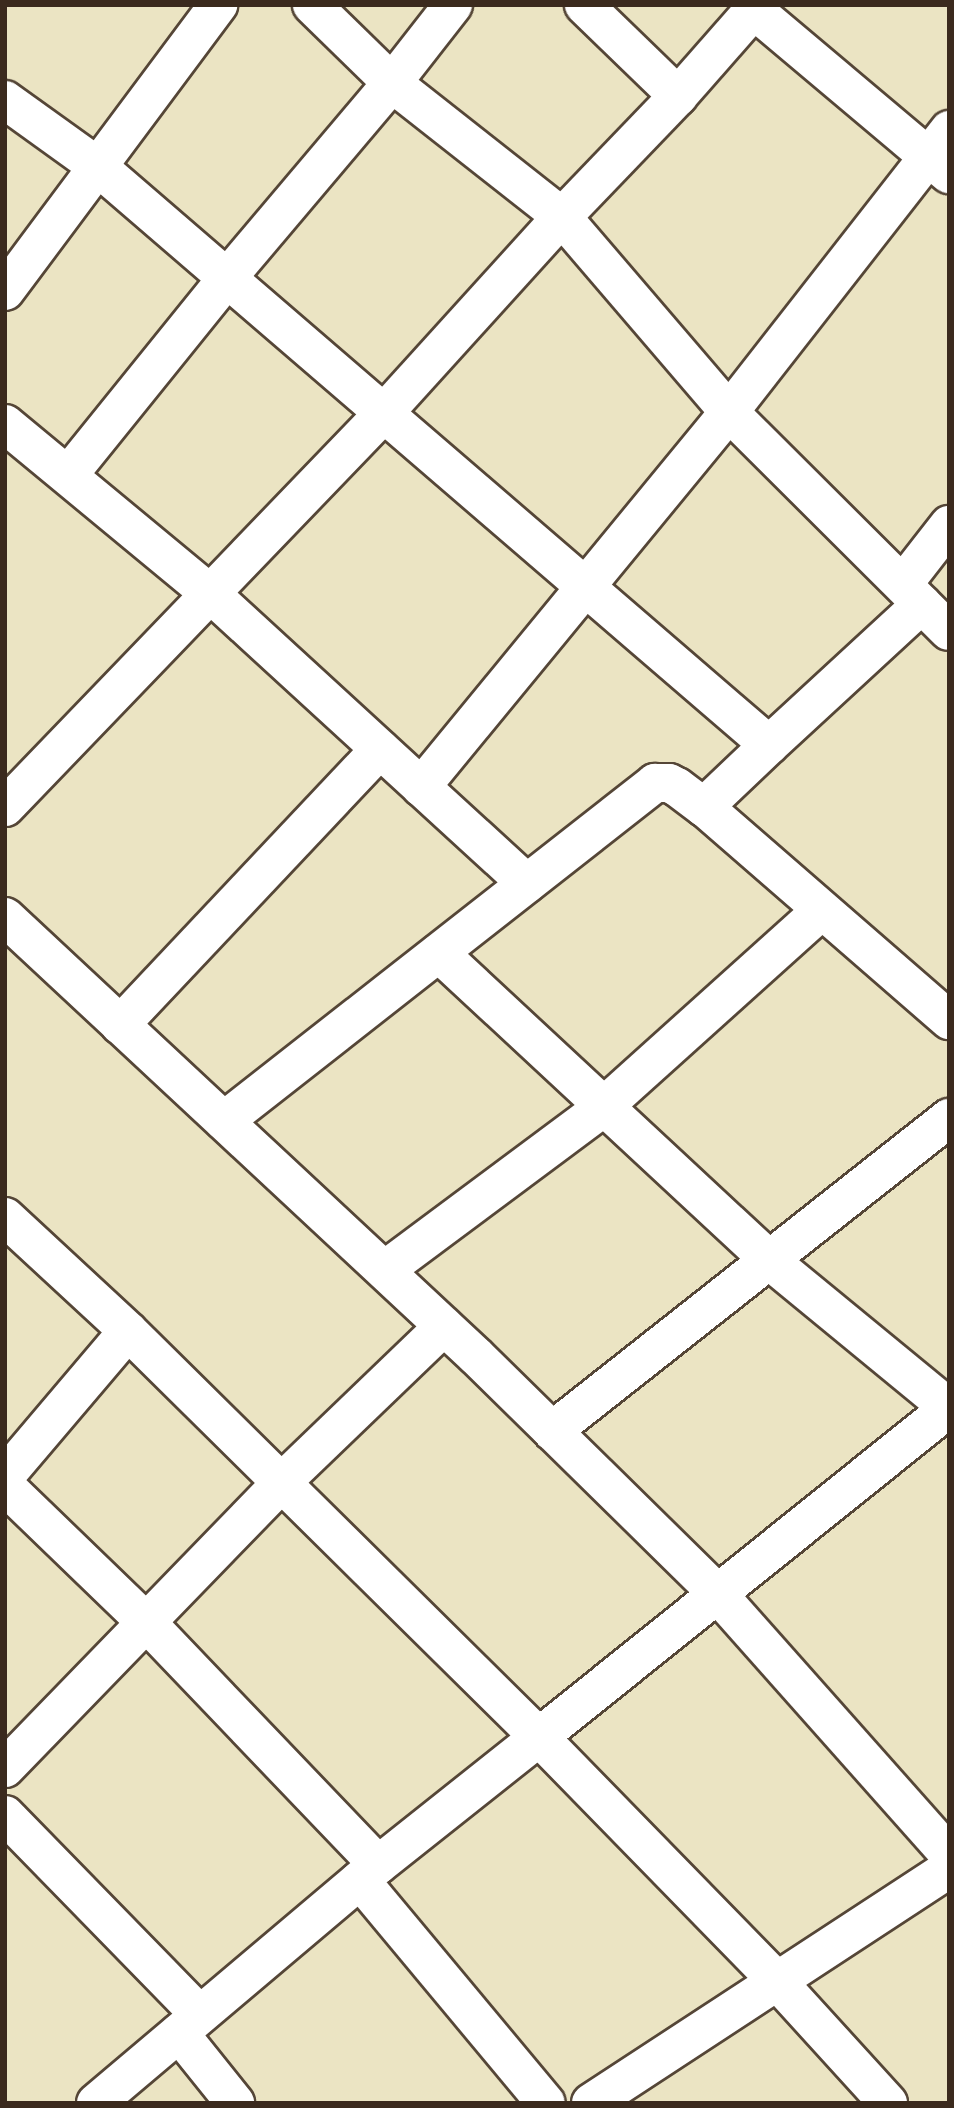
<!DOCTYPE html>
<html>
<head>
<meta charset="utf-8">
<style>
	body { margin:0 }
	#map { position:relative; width:954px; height:2108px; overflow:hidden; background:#ebe4c3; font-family:"Gochi Hand",sans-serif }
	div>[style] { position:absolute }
	.roads { filter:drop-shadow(2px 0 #554637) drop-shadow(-2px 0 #554637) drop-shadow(0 2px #554637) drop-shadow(0 -2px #554637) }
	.street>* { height:38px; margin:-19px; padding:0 19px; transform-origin:19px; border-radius:19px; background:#fff }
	span { translate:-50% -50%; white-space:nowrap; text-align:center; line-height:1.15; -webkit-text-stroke:5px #fbf7ec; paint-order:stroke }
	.frame { position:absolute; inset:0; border:7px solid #3b2a1e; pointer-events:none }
</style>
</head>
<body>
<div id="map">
	<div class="roads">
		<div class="street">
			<i style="left:312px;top:5px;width:112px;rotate:44.3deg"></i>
			<i style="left:392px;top:83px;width:216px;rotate:38.2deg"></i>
			<i style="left:562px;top:217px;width:257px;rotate:49.4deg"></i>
			<i style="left:729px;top:412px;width:310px;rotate:44.9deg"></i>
			<i style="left:584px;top:5px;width:131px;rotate:44.1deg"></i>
			<i style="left:754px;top:10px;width:255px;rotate:40.1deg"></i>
			<i style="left:5px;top:100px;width:113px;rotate:35.7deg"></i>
			<i style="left:97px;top:166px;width:887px;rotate:40.75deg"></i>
			<i style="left:769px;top:745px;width:90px;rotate:136.4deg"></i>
			<i style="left:704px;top:807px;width:325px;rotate:41deg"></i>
			<i style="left:5px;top:291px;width:357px;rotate:-53.3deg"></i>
			<i style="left:5px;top:424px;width:268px;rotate:39.6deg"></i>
			<i style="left:212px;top:595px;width:427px;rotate:42.5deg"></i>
			<i style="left:69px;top:474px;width:252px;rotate:-51.1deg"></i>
			<i style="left:227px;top:278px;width:255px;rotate:-49.8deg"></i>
			<i style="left:392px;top:83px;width:99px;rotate:-52deg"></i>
			<i style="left:903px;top:584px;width:75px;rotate:-52.1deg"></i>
			<i style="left:769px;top:745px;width:208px;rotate:-42.7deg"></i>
			<i style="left:421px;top:787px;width:485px;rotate:-50.6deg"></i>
			<i style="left:729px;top:412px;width:358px;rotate:-52deg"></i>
			<i style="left:5px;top:807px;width:547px;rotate:-46.11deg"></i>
			<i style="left:384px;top:413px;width:265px;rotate:-47.8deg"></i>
			<i style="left:562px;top:217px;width:168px;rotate:-46.2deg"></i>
			<i style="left:678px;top:96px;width:121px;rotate:-48.7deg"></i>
			<i style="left:5px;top:917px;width:644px;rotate:42.99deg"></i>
			<i style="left:476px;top:1356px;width:337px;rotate:44.5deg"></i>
			<i style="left:716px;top:1592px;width:351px;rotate:48.4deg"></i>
			<i style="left:439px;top:953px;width:451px;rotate:42.9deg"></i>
			<i style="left:769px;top:1260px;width:233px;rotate:39.4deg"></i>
			<i style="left:120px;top:1025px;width:379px;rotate:-46.7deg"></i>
			<i style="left:224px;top:1121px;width:548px;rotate:-38.1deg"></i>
			<i style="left:655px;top:783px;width:14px"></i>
			<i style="left:669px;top:783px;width:9px;rotate:27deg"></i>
			<i style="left:677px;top:787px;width:34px;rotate:37deg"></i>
			<i style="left:5px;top:1217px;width:168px;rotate:42.8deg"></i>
			<i style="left:128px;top:1331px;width:578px;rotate:44.65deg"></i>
			<i style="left:539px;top:1737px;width:526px;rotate:-38.74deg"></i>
			<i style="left:385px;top:1270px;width:271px;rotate:-36.7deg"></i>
			<i style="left:602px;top:1108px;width:295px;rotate:-42deg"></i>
			<i style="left:552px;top:1431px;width:506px;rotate:-38.25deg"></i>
			<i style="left:5px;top:1476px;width:190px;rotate:-49.7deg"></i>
			<i style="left:5px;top:1486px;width:199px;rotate:44deg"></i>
			<i style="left:148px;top:1624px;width:333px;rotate:46.3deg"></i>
			<i style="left:5px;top:1768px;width:397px;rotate:-45.9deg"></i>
			<i style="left:281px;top:1483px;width:226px;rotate:-43.9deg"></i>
			<i style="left:5px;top:1815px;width:279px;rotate:45.7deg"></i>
			<i style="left:360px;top:1880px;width:290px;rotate:50.2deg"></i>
			<i style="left:179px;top:2033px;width:90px;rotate:51.3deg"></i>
			<i style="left:96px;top:2103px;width:369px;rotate:-40.2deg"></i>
			<i style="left:378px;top:1865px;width:206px;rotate:-38.5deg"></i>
			<i style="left:539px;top:1737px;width:341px;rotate:45.7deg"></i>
			<i style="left:777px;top:1981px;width:165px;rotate:47.7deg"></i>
			<i style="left:591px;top:2103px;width:428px;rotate:-33.2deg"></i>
		</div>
	</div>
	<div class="frame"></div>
</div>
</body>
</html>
